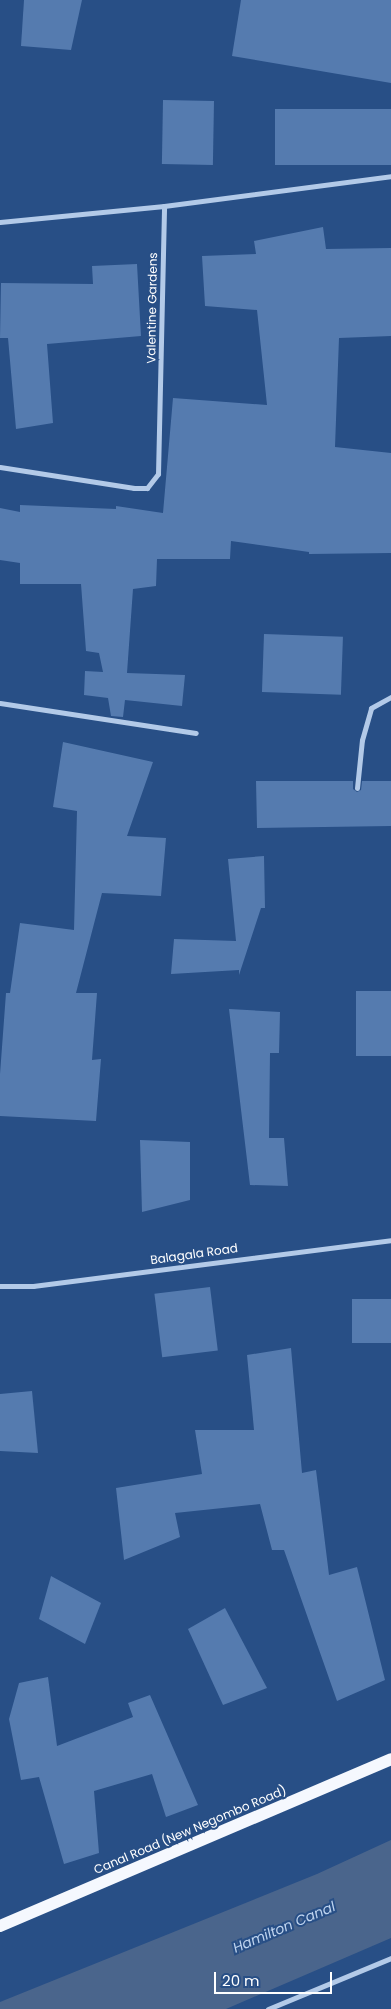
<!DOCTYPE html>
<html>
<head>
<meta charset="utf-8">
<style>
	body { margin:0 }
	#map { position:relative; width:391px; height:2009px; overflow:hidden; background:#284f86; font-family:Poppins,sans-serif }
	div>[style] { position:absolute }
	.water>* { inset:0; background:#4a658c }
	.building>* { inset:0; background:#557baf; transform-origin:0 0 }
	.street>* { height:5px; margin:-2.5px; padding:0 2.5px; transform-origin:2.5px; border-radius:2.5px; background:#b3cae8 }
	.primary>* { height:12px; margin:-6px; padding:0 6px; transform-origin:6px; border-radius:6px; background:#f5f8fe }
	span { translate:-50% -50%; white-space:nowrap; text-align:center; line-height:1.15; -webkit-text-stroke:4px #284f86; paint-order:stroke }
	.street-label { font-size:12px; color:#fff }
	.water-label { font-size:14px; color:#bfd4ef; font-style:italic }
	.scale { position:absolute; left:214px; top:1972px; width:118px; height:22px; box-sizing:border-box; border:2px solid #fff; border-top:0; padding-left:6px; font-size:15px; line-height:18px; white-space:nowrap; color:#fff; -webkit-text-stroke:4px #284f86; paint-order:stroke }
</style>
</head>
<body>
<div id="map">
	<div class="water">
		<i style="clip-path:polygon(391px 1840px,391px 1938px,226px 2009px,0 2009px,0 2002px,317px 1874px)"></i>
	</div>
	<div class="building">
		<i style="clip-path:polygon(24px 0,82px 0,71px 50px,21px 46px)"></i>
		<i style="clip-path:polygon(241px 0,391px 0,391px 83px,232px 56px)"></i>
		<i style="left:214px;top:101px;width:64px;height:51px;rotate:91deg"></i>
		<i style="left:391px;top:109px;width:56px;height:116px;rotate:90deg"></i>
		<i style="clip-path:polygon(323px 227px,326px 249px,391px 248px,391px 336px,339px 338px,335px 447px,391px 453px,391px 553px,309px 554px,309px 552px,231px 541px,230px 559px,157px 559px,156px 586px,133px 589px,127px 673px,185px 675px,182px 706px,125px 700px,123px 717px,111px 716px,108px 698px,84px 695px,85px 671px,103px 672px,99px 653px,86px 651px,81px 584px,20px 584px,20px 563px,0 560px,0 508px,20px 512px,20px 505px,116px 509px,116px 506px,163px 513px,173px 398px,267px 405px,257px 310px,205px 306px,202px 256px,256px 254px,254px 241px)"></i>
		<i style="clip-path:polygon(137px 264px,141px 336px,47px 344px,53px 423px,16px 429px,8px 338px,0 338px,1px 283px,93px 284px,92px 266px)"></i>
		<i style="left:264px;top:634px;width:79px;height:58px;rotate:2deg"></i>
		<i style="clip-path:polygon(63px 742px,153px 762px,127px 836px,166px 838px,161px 896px,102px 893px,76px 993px,97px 993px,92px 1060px,101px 1059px,96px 1121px,0 1116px,0 1074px,6px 993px,10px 993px,20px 923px,74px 930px,77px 811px,53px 807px)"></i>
		<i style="clip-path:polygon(256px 781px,353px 781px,353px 789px,357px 792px,361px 790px,362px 781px,391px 781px,391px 826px,257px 828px)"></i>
		<i style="clip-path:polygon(264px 856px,265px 908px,261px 908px,239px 975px,239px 970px,171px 974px,174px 939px,236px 941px,228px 859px)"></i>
		<i style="left:391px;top:991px;width:65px;height:35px;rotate:90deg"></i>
		<i style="clip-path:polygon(229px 1009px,280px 1012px,279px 1053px,270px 1053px,269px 1138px,284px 1138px,288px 1186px,250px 1185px)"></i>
		<i style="clip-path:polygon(140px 1140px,190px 1142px,190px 1200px,142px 1212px)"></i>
		<i style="left:210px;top:1287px;width:64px;height:56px;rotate:83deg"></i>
		<i style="left:391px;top:1299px;width:44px;height:39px;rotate:90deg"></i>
		<i style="clip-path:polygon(291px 1348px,302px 1473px,316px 1470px,329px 1575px,357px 1567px,385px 1680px,337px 1701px,284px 1550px,272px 1550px,260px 1504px,175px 1513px,180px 1537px,124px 1560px,116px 1488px,202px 1474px,195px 1430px,254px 1430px,247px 1355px)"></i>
		<i style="clip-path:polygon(32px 1391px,38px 1453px,0 1451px,0 1394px)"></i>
		<i style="clip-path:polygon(51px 1576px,101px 1603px,85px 1644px,39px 1619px)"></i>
		<i style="clip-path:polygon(225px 1608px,267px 1688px,223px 1705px,188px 1629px)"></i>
		<i style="clip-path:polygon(48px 1677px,57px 1746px,133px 1717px,128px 1703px,150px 1695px,198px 1805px,166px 1817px,152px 1774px,94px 1791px,99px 1853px,64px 1864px,39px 1777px,21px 1780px,9px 1719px,19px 1683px)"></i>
	</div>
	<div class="street">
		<i style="left:0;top:222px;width:165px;rotate:-5.6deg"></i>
		<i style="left:0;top:467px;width:136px;rotate:8.9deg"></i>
		<i style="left:134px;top:488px;width:13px"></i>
		<i style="left:147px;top:488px;width:18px;rotate:-52deg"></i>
		<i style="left:158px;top:474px;width:268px;rotate:-88.7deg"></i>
		<i style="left:164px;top:206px;width:229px;rotate:-7.5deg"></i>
		<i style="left:0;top:703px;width:198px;rotate:8.7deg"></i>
		<i style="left:357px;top:788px;width:48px;rotate:-84.1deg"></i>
		<i style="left:362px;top:740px;width:33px;rotate:-74deg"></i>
		<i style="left:371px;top:708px;width:23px;rotate:-29deg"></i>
		<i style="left:0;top:1286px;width:33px"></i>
		<i style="left:33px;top:1286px;width:361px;rotate:-7.3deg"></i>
		<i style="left:268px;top:2009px;width:133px;rotate:-22.5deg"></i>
	</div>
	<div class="primary">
		<i style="left:0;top:1926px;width:425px;rotate:-23.1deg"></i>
	</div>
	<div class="street-label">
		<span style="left:152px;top:308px;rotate:-89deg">Valentine Gardens</span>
		<span style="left:194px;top:1254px;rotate:-8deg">Balagala Road</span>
		<span style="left:190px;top:1830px;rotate:-23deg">Canal Road (New Negombo Road)</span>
	</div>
	<div class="water-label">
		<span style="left:284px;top:1927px;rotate:-23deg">Hamilton Canal</span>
	</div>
	<div class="scale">20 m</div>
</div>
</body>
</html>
